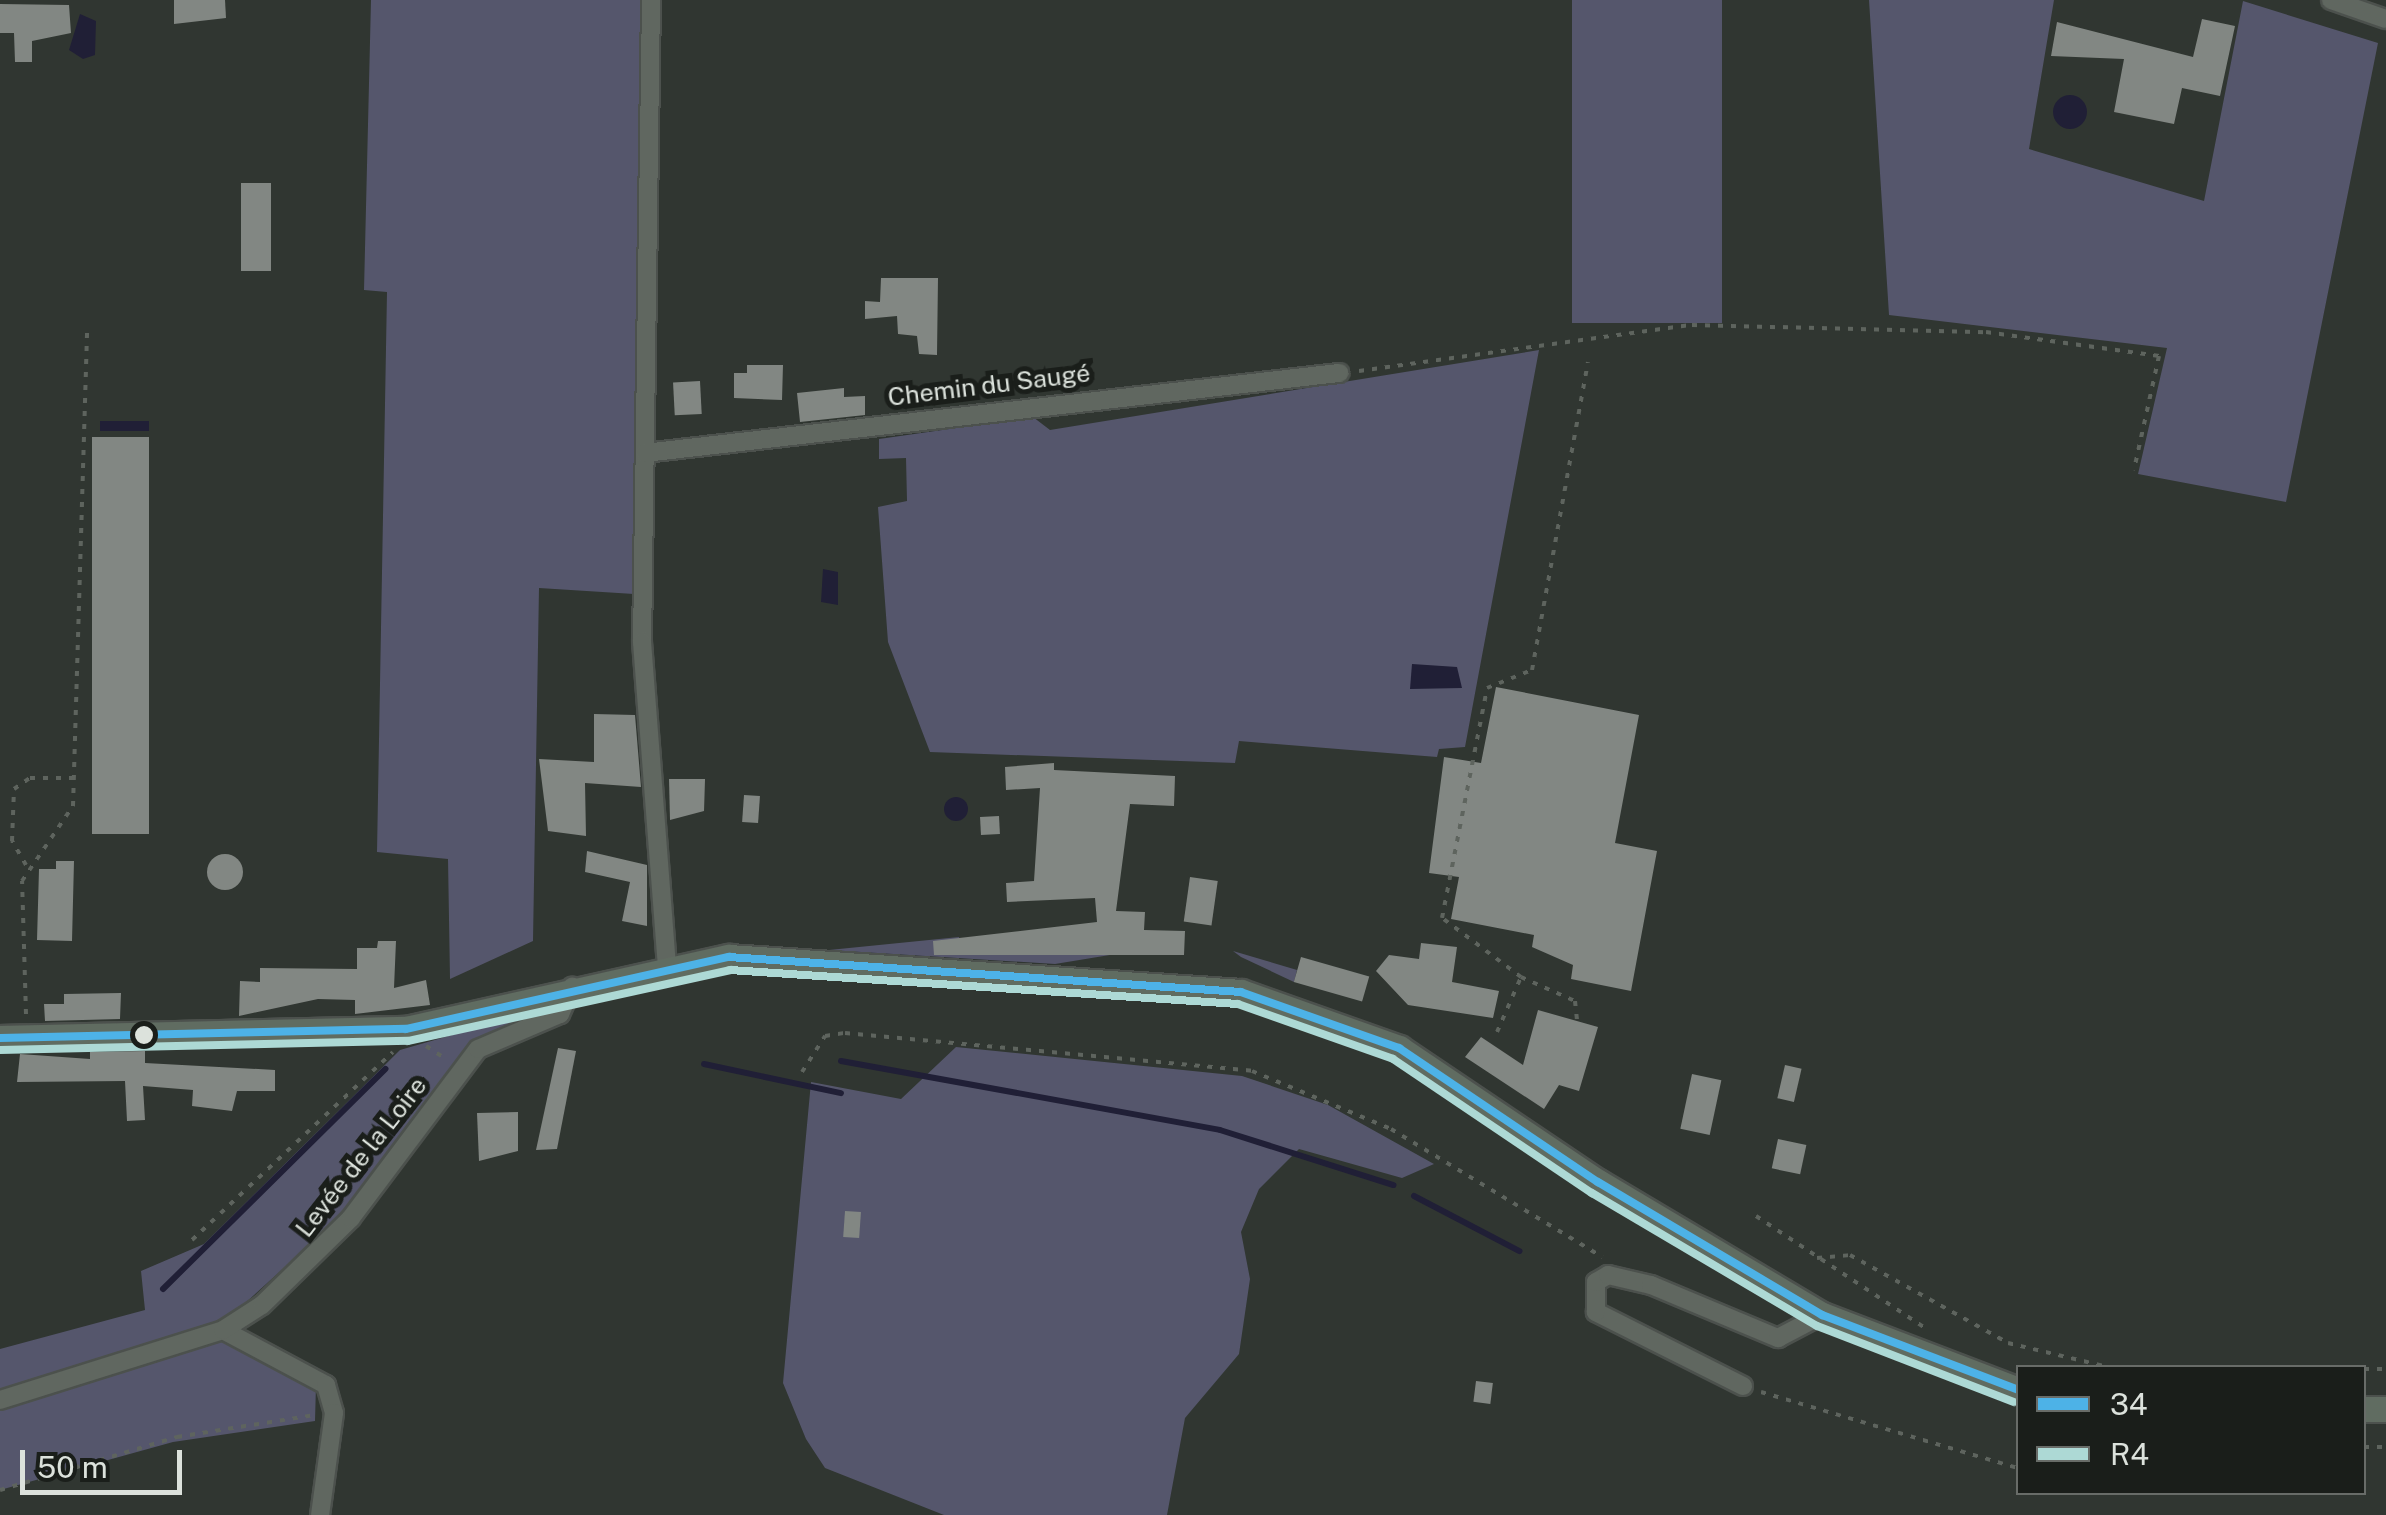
<!DOCTYPE html>
<html>
<head>
<meta charset="utf-8">
<style>
	body { margin:0 }
	#map { position:relative; width:2386px; height:1515px; overflow:hidden; background:#303631; font-family:"Public Sans",sans-serif }
	div>[style] { position:absolute }
	.green>* { inset:0; background:#55566c; transform-origin:0 0 }
	.water>* { inset:0; background:#201f36; transform-origin:0 0 }
	.round { border-radius:50% }
	.stream>* { height:6px; margin:-3px; padding:0 3px; transform-origin:3px; border-radius:3px; background:#201f36 }
	.building>* { inset:0; background:#828783; transform-origin:0 0 }
	.path>* { height:4px; margin-top:-2px; transform-origin:0; background:repeating-linear-gradient(90deg,#5e645e 0 5px,transparent 0 13px) }
	.roads { filter:drop-shadow(2px 0 #4c514d) drop-shadow(-2px 0 #4c514d) drop-shadow(0 2px #4c514d) drop-shadow(0 -2px #4c514d) }
	.street>* { height:18px; margin:-9px; padding:0 9px; transform-origin:9px; border-radius:9px; background:#606760 }
	.secondary>* { height:25px; margin:-12.5px; padding:0 12.5px; transform-origin:12.5px; border-radius:12.5px; background:#606c61 }
	.bus-1>* { height:8px; margin:-4px; padding:0 4px; transform-origin:4px; border-radius:4px; background:#4db2e7 }
	.bus-2>* { height:8px; margin:-4px; padding:0 4px; transform-origin:4px; border-radius:4px; background:#add9d5 }
	.dots>* { width:28px; height:28px; translate:-50% -50%; box-sizing:border-box; border:5px solid #1a1e1a; border-radius:50% }
	span { translate:-50% -50%; white-space:nowrap; text-align:center; line-height:1.15; -webkit-text-stroke:10px #1a1e1a; paint-order:stroke }
	.street-label { font-size:25px; color:#dce2dc }
	.legend { position:absolute; left:2016px; top:1365px; width:350px; height:130px; box-sizing:border-box; background:#1a1e1a; border:2px solid #686c68; margin:0; padding:12px 18px; list-style:none; font-size:30px; color:#dce2dc }
	.legend li { display:flex; align-items:center; gap:20px; height:50px }
	.legend b { width:50px; border:2px solid #686c68 }
	.scale { position:absolute; left:20px; top:1450px; width:162px; height:45px; box-sizing:border-box; border:5px solid #dce2dc; border-top:0; padding-left:12px; font-size:30px; line-height:35px; white-space:nowrap; color:#dce2dc; -webkit-text-stroke:8px #1a1e1a; paint-order:stroke }
</style>
</head>
<body>
<div id="map">
	<div class="green">
		<i style="clip-path:polygon(371px 0,641px 0,634px 594px,539px 588px,533px 941px,450px 979px,448px 859px,377px 852px,387px 292px,364px 290px)"></i>
		<i style="left:1572px;top:0;width:150px;height:323px"></i>
		<i style="clip-path:polygon(1869px 0,2054px 0,2029px 149px,2204px 201px,2243px 1px,2378px 43px,2286px 502px,2138px 474px,2167px 348px,1889px 315px)"></i>
		<i style="clip-path:polygon(1539px 350px,1465px 747px,1439px 749px,1437px 757px,1239px 741px,1235px 763px,930px 752px,888px 642px,878px 507px,907px 501px,906px 458px,879px 459px,879px 439px,1033px 417px,1050px 430px)"></i>
		<i style="clip-path:polygon(959px 937px,961px 951px,1122px 953px,1055px 964px,829px 950px)"></i>
		<i style="clip-path:polygon(1233px 951px,1297px 970px,1294px 982px,1241px 957px)"></i>
		<i style="clip-path:polygon(559px 1004px,481px 1038px,351px 1207px,231px 1316px,0 1392px,0 1349px,145px 1310px,141px 1271px,204px 1244px,400px 1050px)"></i>
		<i style="clip-path:polygon(956px 1047px,1242px 1076px,1328px 1105px,1434px 1164px,1402px 1178px,1299px 1149px,1259px 1189px,1241px 1232px,1250px 1279px,1239px 1354px,1185px 1418px,1167px 1515px,944px 1515px,825px 1468px,806px 1439px,783px 1383px,811px 1082px,901px 1099px)"></i>
		<i style="clip-path:polygon(220px 1340px,316px 1385px,315px 1421px,173px 1442px,0 1490px,0 1407px)"></i>
	</div>
	<div class="water">
		<i style="clip-path:polygon(80px 14px,96px 21px,95px 55px,83px 59px,69px 50px)"></i>
		<i class="round" style="left:2053px;top:95px;width:34px;height:34px"></i>
		<i style="left:100px;top:421px;width:49px;height:10px"></i>
		<i style="clip-path:polygon(823px 569px,838px 572px,838px 605px,821px 602px)"></i>
		<i style="clip-path:polygon(1412px 664px,1457px 667px,1462px 688px,1410px 689px)"></i>
		<i class="round" style="left:944px;top:797px;width:24px;height:24px"></i>
	</div>
	<div class="stream">
		<i style="left:841px;top:1061px;width:385px;rotate:10.3deg"></i>
		<i style="left:1220px;top:1130px;width:182px;rotate:17.6deg"></i>
		<i style="left:704px;top:1064px;width:140px;rotate:12deg"></i>
		<i style="left:1414px;top:1196px;width:119px;rotate:27.6deg"></i>
		<i style="left:163px;top:1289px;width:313px;rotate:-44.7deg"></i>
	</div>
	<div class="building">
		<i style="clip-path:polygon(174px 0,225px 0,226px 18px,174px 24px)"></i>
		<i style="clip-path:polygon(0 4px,69px 5px,71px 33px,32px 41px,32px 62px,15px 62px,14px 33px,0 33px)"></i>
		<i style="clip-path:polygon(2202px 19px,2235px 26px,2220px 96px,2182px 88px,2174px 124px,2114px 112px,2124px 59px,2051px 56px,2057px 22px,2193px 57px)"></i>
		<i style="left:241px;top:183px;width:30px;height:88px"></i>
		<i style="clip-path:polygon(881px 278px,938px 278px,937px 355px,919px 354px,917px 336px,898px 334px,897px 316px,865px 319px,865px 301px,880px 302px)"></i>
		<i style="clip-path:polygon(747px 365px,783px 365px,782px 400px,734px 398px,734px 373px,747px 373px)"></i>
		<i style="left:700px;top:381px;width:33px;height:27px;rotate:87deg"></i>
		<i style="clip-path:polygon(844px 388px,844px 397px,865px 396px,865px 415px,800px 422px,797px 393px)"></i>
		<i style="left:92px;top:437px;width:57px;height:397px"></i>
		<i style="clip-path:polygon(1496px 687px,1639px 715px,1615px 843px,1657px 851px,1631px 991px,1571px 979px,1573px 965px,1532px 947px,1534px 935px,1451px 919px,1459px 877px,1429px 873px,1444px 757px,1481px 763px)"></i>
		<i style="clip-path:polygon(594px 714px,635px 715px,641px 787px,585px 783px,586px 836px,548px 831px,539px 759px,594px 762px)"></i>
		<i style="clip-path:polygon(1054px 763px,1054px 770px,1175px 776px,1174px 806px,1130px 804px,1116px 911px,1145px 912px,1144px 930px,1185px 931px,1184px 955px,934px 955px,933px 941px,1097px 922px,1095px 898px,1007px 902px,1006px 883px,1034px 881px,1040px 788px,1006px 790px,1005px 767px)"></i>
		<i style="clip-path:polygon(669px 779px,705px 779px,704px 811px,670px 820px)"></i>
		<i style="left:744px;top:795px;width:16px;height:27px;rotate:4deg"></i>
		<i style="left:999px;top:816px;width:18px;height:19px;rotate:87deg"></i>
		<i style="clip-path:polygon(587px 851px,647px 865px,647px 926px,622px 921px,630px 882px,585px 872px)"></i>
		<i class="round" style="left:207px;top:854px;width:36px;height:36px"></i>
		<i style="clip-path:polygon(56px 861px,74px 861px,72px 941px,37px 940px,39px 869px,56px 869px)"></i>
		<i style="left:1190px;top:877px;width:28px;height:45px;rotate:8deg"></i>
		<i style="clip-path:polygon(378px 941px,396px 941px,394px 988px,426px 980px,430px 1005px,355px 1014px,355px 1000px,318px 999px,239px 1016px,240px 981px,260px 982px,260px 968px,357px 969px,357px 948px,377px 948px)"></i>
		<i style="clip-path:polygon(1421px 943px,1457px 947px,1452px 982px,1499px 991px,1493px 1018px,1408px 1005px,1376px 971px,1389px 955px,1419px 959px)"></i>
		<i style="left:1301px;top:957px;width:71px;height:26px;rotate:16deg"></i>
		<i style="clip-path:polygon(121px 993px,120px 1019px,45px 1021px,44px 1004px,64px 1004px,64px 994px)"></i>
		<i style="clip-path:polygon(1538px 1010px,1598px 1027px,1579px 1091px,1559px 1085px,1544px 1109px,1465px 1057px,1481px 1037px,1523px 1065px)"></i>
		<i style="clip-path:polygon(558px 1048px,576px 1051px,557px 1149px,536px 1150px)"></i>
		<i style="clip-path:polygon(145px 1051px,145px 1063px,275px 1070px,275px 1091px,237px 1091px,232px 1111px,192px 1106px,193px 1090px,143px 1086px,145px 1120px,127px 1121px,125px 1081px,17px 1082px,20px 1054px,90px 1059px,90px 1052px)"></i>
		<i style="left:1785px;top:1065px;width:17px;height:34px;rotate:13deg"></i>
		<i style="left:1692px;top:1074px;width:30px;height:56px;rotate:12deg"></i>
		<i style="clip-path:polygon(518px 1112px,518px 1151px,479px 1161px,477px 1113px)"></i>
		<i style="left:1778px;top:1139px;width:29px;height:30px;rotate:12deg"></i>
		<i style="left:845px;top:1211px;width:16px;height:26px;rotate:4deg"></i>
		<i style="left:1476px;top:1381px;width:17px;height:21px;rotate:7deg"></i>
	</div>
	<div class="path">
		<i style="left:1359px;top:371px;width:336px;rotate:-7.9deg"></i>
		<i style="left:1692px;top:325px;width:294px;rotate:1.4deg"></i>
		<i style="left:1986px;top:332px;width:175px;rotate:7.9deg"></i>
		<i style="left:2159px;top:356px;width:117px;rotate:102.4deg"></i>
		<i style="left:26px;top:865px;width:28px;rotate:-120deg"></i>
		<i style="left:12px;top:841px;width:52px;rotate:-87.8deg"></i>
		<i style="left:14px;top:789px;width:19px;rotate:-35deg"></i>
		<i style="left:30px;top:778px;width:44px"></i>
		<i style="left:1521px;top:977px;width:99px;rotate:-143.2deg"></i>
		<i style="left:1442px;top:918px;width:234px;rotate:-78.9deg"></i>
		<i style="left:1487px;top:688px;width:48px;rotate:-21.8deg"></i>
		<i style="left:1532px;top:670px;width:313px;rotate:-79.7deg"></i>
		<i style="left:26px;top:1014px;width:133px;rotate:-91.7deg"></i>
		<i style="left:22px;top:881px;width:91px;rotate:-55.8deg"></i>
		<i style="left:73px;top:806px;width:477px;rotate:-88.3deg"></i>
		<i style="left:1497px;top:1032px;width:60px;rotate:-66.4deg"></i>
		<i style="left:1521px;top:977px;width:59px;rotate:24deg"></i>
		<i style="left:1575px;top:1001px;width:20px;rotate:84deg"></i>
		<i style="left:426px;top:1046px;width:24px;rotate:33deg"></i>
		<i style="left:802px;top:1072px;width:43px;rotate:-57.4deg"></i>
		<i style="left:825px;top:1036px;width:20px;rotate:-9deg"></i>
		<i style="left:845px;top:1033px;width:409px;rotate:5.3deg"></i>
		<i style="left:1252px;top:1071px;width:151px;rotate:22.6deg"></i>
		<i style="left:1391px;top:1129px;width:247px;rotate:31.2deg"></i>
		<i style="left:1756px;top:1216px;width:203px;rotate:33.5deg"></i>
		<i style="left:192px;top:1240px;width:275px;rotate:-43.1deg"></i>
		<i style="left:1817px;top:1258px;width:33px;rotate:-5deg"></i>
		<i style="left:1850px;top:1255px;width:181px;rotate:29.1deg"></i>
		<i style="left:2008px;top:1343px;width:107px;rotate:13.5deg"></i>
		<i style="left:2364px;top:1369px;width:22px"></i>
		<i style="left:1761px;top:1392px;width:268px;rotate:16.5deg"></i>
		<i style="left:2364px;top:1447px;width:22px"></i>
		<i style="left:0;top:1490px;width:185px;rotate:-16.7deg"></i>
		<i style="left:177px;top:1437px;width:140px;rotate:-9.1deg"></i>
		<i style="left:2090px;top:1492px;width:85px"></i>
	</div>
	<div class="roads">
		<div class="street">
			<i style="left:651px;top:0;width:642px;rotate:90.8deg"></i>
			<i style="left:642px;top:642px;width:325px;rotate:85.6deg"></i>
			<i style="left:2331px;top:0;width:58px;rotate:19.1deg"></i>
			<i style="left:645px;top:453px;width:699px;rotate:-6.58deg"></i>
			<i style="left:223px;top:1330px;width:117px;rotate:28.1deg"></i>
			<i style="left:326px;top:1385px;width:29px;rotate:74deg"></i>
			<i style="left:334px;top:1413px;width:103px;rotate:97.8deg"></i>
			<i style="left:1743px;top:1386px;width:165px;rotate:-153.3deg"></i>
			<i style="left:1596px;top:1312px;width:30px;rotate:-90deg"></i>
			<i style="left:1596px;top:1282px;width:14px;rotate:-30deg"></i>
			<i style="left:1608px;top:1275px;width:44px;rotate:13.1deg"></i>
			<i style="left:1651px;top:1285px;width:138px;rotate:22.7deg"></i>
			<i style="left:1778px;top:1338px;width:50px;rotate:-27.6deg"></i>
			<i style="left:0;top:1400px;width:234px;rotate:-17.4deg"></i>
			<i style="left:223px;top:1330px;width:46px;rotate:-32.7deg"></i>
			<i style="left:262px;top:1305px;width:124px;rotate:-44.3deg"></i>
			<i style="left:351px;top:1218px;width:211px;rotate:-53.1deg"></i>
			<i style="left:478px;top:1049px;width:89px;rotate:-23.1deg"></i>
			<i style="left:560px;top:1014px;width:30px;rotate:-66deg"></i>
		</div>
		<div class="secondary">
			<i style="left:0;top:1038px;width:406px;rotate:-1.3deg"></i>
			<i style="left:406px;top:1029px;width:331px;rotate:-12.6deg"></i>
			<i style="left:729px;top:957px;width:513px;rotate:3.91deg"></i>
			<i style="left:1241px;top:992px;width:168px;rotate:19.5deg"></i>
			<i style="left:1399px;top:1048px;width:240px;rotate:34deg"></i>
			<i style="left:1598px;top:1182px;width:261px;rotate:30.7deg"></i>
			<i style="left:1822px;top:1315px;width:210px;rotate:20.9deg"></i>
			<i style="left:2364px;top:1409px;width:22px"></i>
		</div>
	</div>
	<div class="bus-1">
		<i style="left:0;top:1038px;width:406px;rotate:-1.3deg"></i>
		<i style="left:406px;top:1029px;width:331px;rotate:-12.6deg"></i>
		<i style="left:729px;top:957px;width:513px;rotate:3.91deg"></i>
		<i style="left:1241px;top:992px;width:168px;rotate:19.5deg"></i>
		<i style="left:1399px;top:1048px;width:240px;rotate:34deg"></i>
		<i style="left:1598px;top:1182px;width:261px;rotate:30.7deg"></i>
		<i style="left:1822px;top:1315px;width:210px;rotate:20.9deg"></i>
	</div>
	<div class="bus-2">
		<i style="left:0;top:1050px;width:408px;rotate:-1.3deg"></i>
		<i style="left:408px;top:1041px;width:330px;rotate:-12.4deg"></i>
		<i style="left:730px;top:970px;width:509px;rotate:3.83deg"></i>
		<i style="left:1238px;top:1004px;width:164px;rotate:19.5deg"></i>
		<i style="left:1393px;top:1059px;width:240px;rotate:34deg"></i>
		<i style="left:1592px;top:1193px;width:261px;rotate:30.6deg"></i>
		<i style="left:1817px;top:1326px;width:211px;rotate:21.1deg"></i>
	</div>
	<div class="dots">
		<i style="left:144px;top:1035px;background:#dce2dc"></i>
	</div>
	<div class="street-label">
		<span style="left:989px;top:385px;rotate:-7deg">Chemin du Saugé</span>
		<span style="left:361px;top:1157px;rotate:-52deg">Levée de la Loire</span>
	</div>
	<ul class="legend">
	<li><b style="height:12px;background:#4db2e7"></b>34</li>
	<li><b style="height:12px;background:#add9d5"></b>R4</li>
	</ul>
	<div class="scale">50 m</div>
</div>
</body>
</html>
